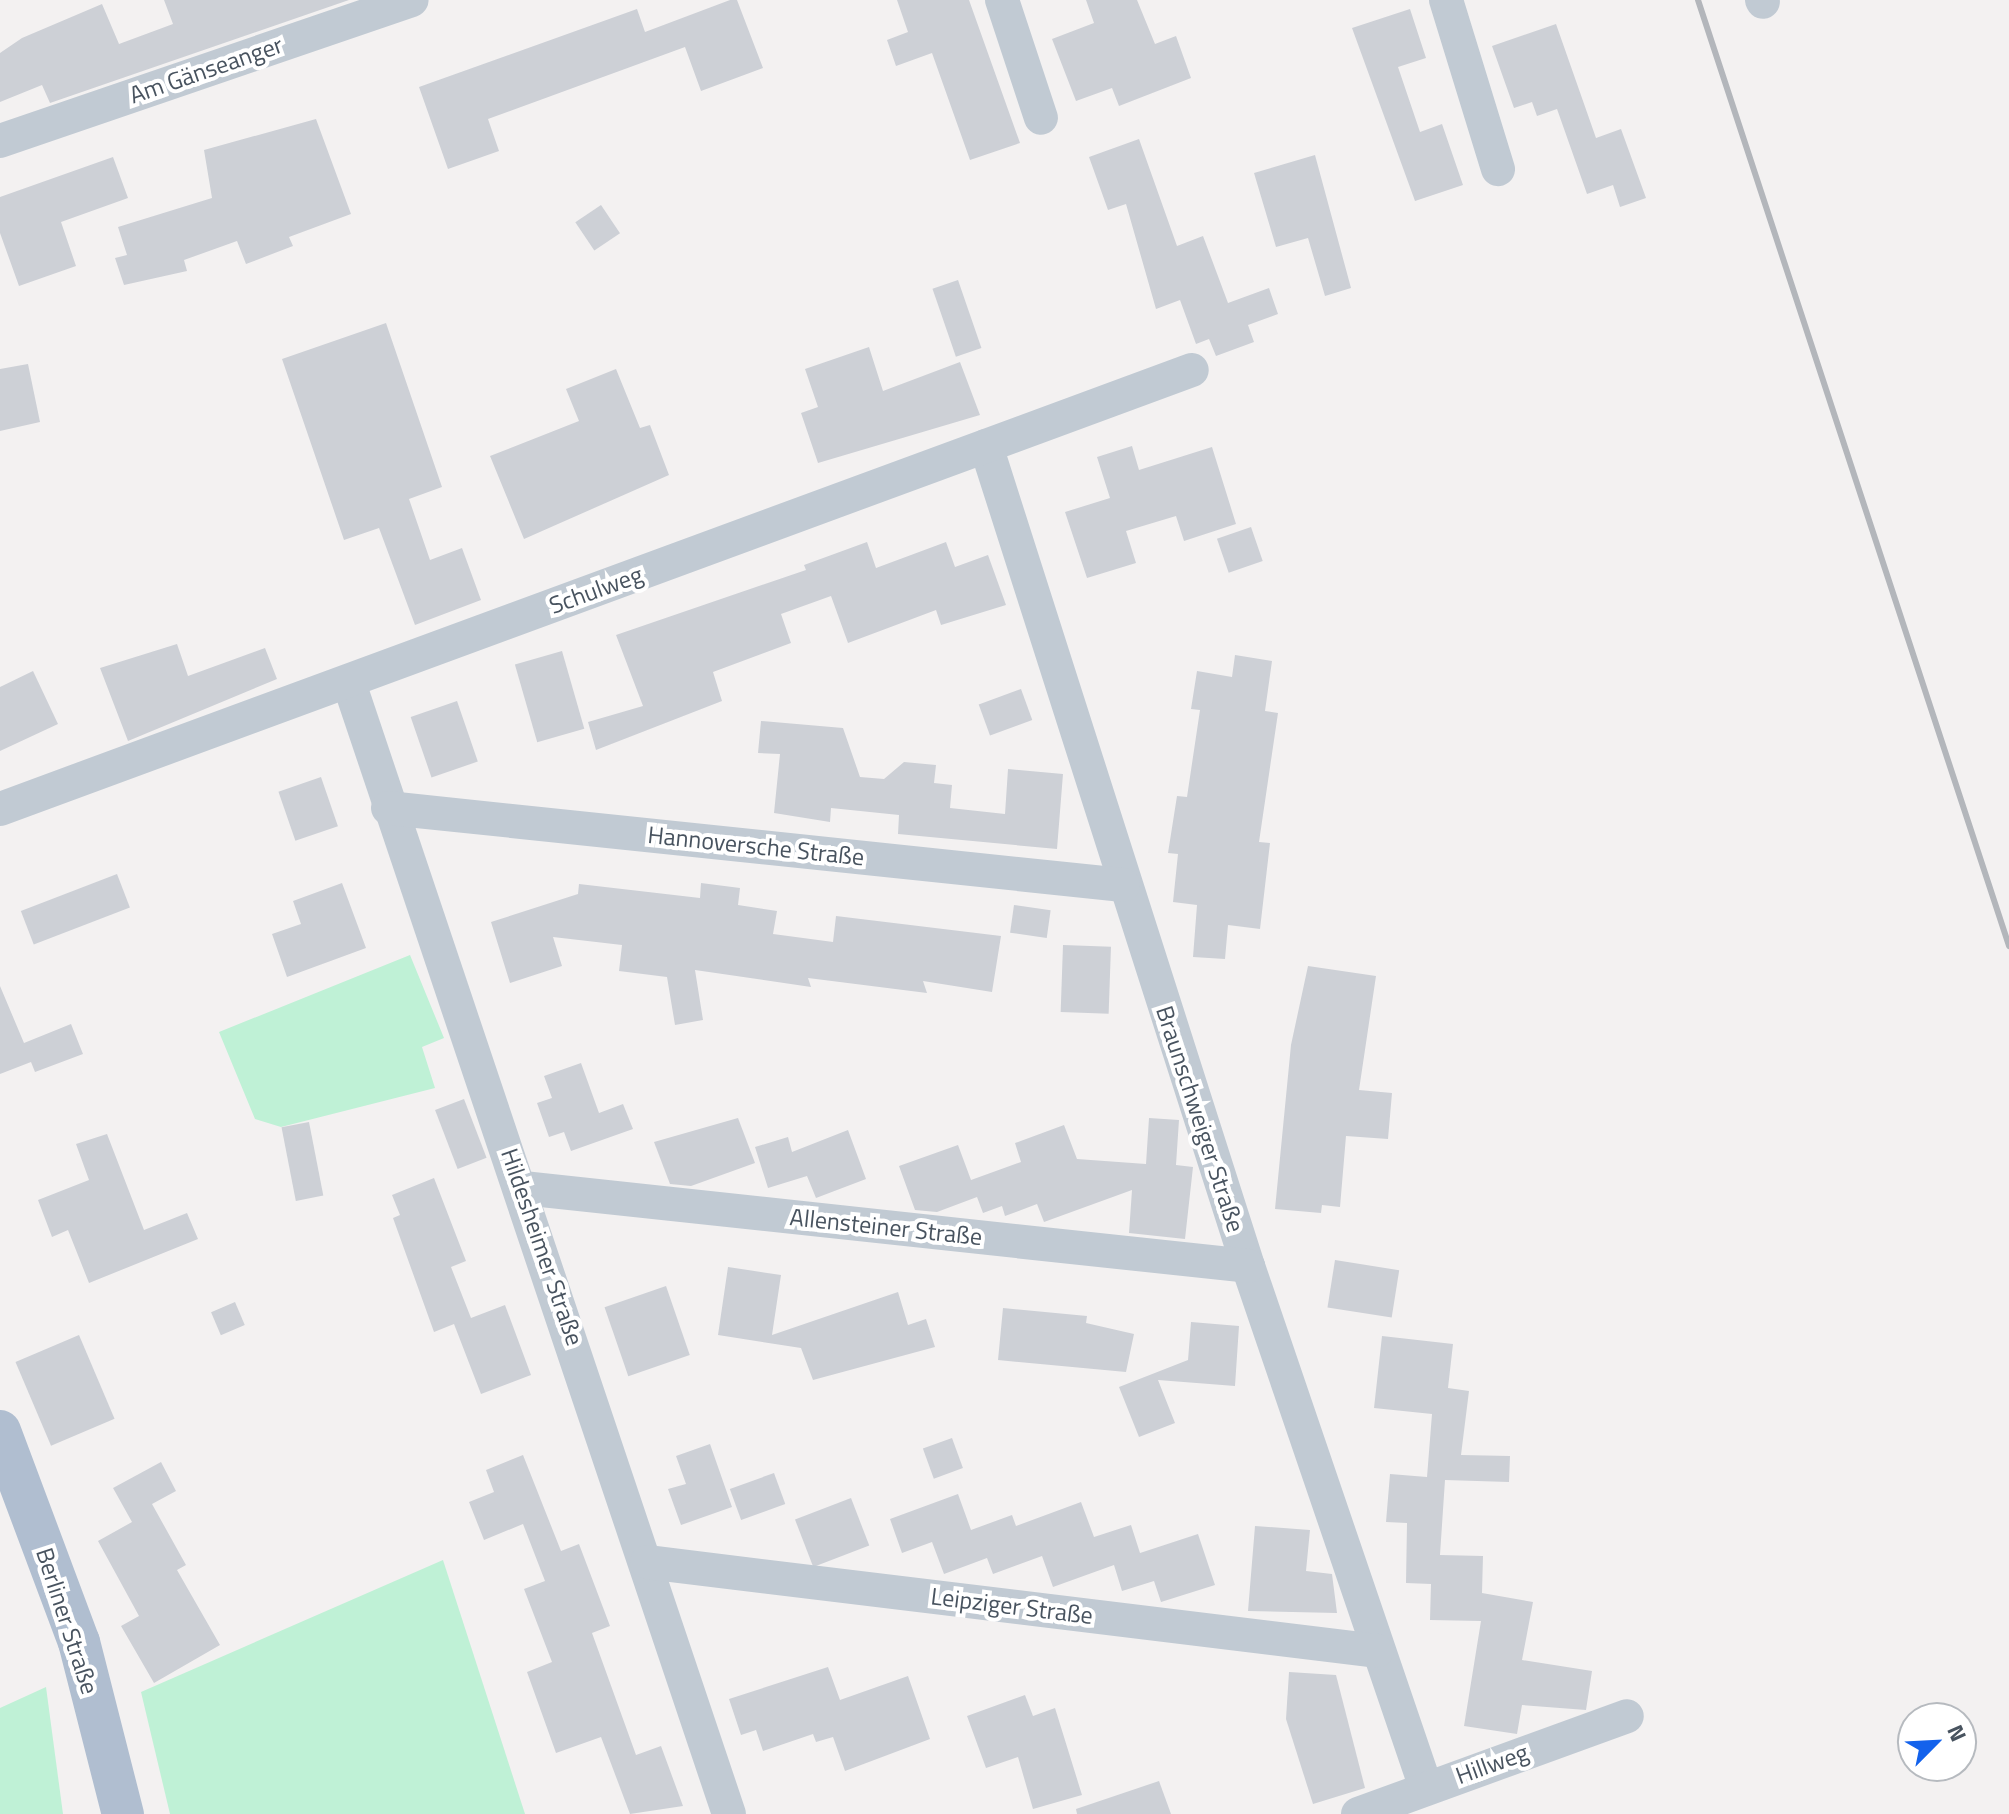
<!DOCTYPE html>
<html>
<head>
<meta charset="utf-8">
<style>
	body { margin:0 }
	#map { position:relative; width:2009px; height:1814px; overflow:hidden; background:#f3f1f1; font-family:"Titillium Web",sans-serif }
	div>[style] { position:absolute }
	.green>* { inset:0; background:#bff1d6 }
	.building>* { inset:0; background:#cdd0d6; transform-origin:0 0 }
	.minor>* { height:34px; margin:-17px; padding:0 17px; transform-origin:17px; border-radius:17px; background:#c1cad3 }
	.major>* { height:42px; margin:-21px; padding:0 21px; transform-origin:21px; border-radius:21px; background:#b0bed0 }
	.rail>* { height:6px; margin:-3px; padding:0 3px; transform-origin:3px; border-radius:3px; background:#b3b6bb }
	span { translate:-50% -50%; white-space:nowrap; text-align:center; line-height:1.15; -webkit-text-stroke:8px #fff; paint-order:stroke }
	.street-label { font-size:24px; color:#48535f }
	.north { position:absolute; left:1897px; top:1702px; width:80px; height:80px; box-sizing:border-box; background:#fff; border:2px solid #b6babf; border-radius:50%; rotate:66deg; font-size:22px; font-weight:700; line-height:32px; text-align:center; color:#48535f }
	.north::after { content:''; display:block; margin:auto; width:28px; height:36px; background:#1362ec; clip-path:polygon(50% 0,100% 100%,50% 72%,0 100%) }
</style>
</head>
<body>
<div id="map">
	<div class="green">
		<i style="clip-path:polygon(410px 955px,444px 1038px,422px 1047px,435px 1088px,281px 1127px,255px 1119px,219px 1032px)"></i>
		<i style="clip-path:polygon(443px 1560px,525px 1814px,170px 1814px,141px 1692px)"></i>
		<i style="clip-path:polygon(46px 1687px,63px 1814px,0 1814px,0 1708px)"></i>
	</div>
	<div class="building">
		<i style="clip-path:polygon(164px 0,349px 0,50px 103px,42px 85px,0 102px,0 53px,22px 38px,102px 4px,119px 44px,173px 24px)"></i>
		<i style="clip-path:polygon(730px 0,737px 0,763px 68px,701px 91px,685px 47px,488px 119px,499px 151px,448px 169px,419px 87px,637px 9px,645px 32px)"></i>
		<i style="clip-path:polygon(897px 0,969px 0,1020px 143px,970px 160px,932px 53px,896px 66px,887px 40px,908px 32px)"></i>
		<i style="clip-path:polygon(1086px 0,1137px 0,1155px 44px,1176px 36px,1191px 78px,1119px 106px,1112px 88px,1076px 101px,1052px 39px,1094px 23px)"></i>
		<i style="clip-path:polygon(1410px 9px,1426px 58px,1398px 67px,1420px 132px,1442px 124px,1463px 185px,1415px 201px,1352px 28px)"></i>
		<i style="clip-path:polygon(1556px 24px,1596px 138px,1621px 129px,1646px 198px,1620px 207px,1613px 185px,1587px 194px,1557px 109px,1537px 116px,1532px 102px,1514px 108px,1492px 46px)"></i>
		<i style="clip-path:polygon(316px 119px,351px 214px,289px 237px,293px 246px,246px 264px,237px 241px,184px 260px,187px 271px,124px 285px,115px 258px,127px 255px,118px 227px,212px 198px,204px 150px)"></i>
		<i style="clip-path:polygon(1139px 139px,1177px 246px,1203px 236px,1228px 303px,1269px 288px,1278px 314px,1248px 325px,1254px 342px,1216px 356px,1209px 339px,1196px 344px,1180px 300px,1156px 309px,1126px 204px,1108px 210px,1089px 157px)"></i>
		<i style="clip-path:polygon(1315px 155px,1351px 288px,1325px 296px,1308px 238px,1276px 247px,1254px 173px)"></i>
		<i style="clip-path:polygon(113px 157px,128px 198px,61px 222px,76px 266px,19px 286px,0 233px,0 197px)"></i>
		<i style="left:601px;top:205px;width:34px;height:31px;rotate:56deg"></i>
		<i style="left:958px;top:280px;width:72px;height:27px;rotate:71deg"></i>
		<i style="clip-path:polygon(386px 323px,442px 487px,409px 499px,430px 560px,462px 548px,481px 600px,415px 625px,379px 528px,344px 540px,282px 359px)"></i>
		<i style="clip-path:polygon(869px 347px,883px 391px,960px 362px,980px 415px,818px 463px,801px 413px,818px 407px,805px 369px)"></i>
		<i style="clip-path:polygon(28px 364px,40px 422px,0 431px,0 369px)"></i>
		<i style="clip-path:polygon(616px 369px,640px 428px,650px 425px,669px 475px,524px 539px,490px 456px,579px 421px,566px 389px)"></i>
		<i style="clip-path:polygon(1132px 446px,1139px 470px,1212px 447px,1236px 524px,1184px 541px,1176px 516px,1126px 531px,1136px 563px,1087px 578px,1065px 512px,1110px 498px,1097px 457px)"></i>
		<i style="left:1251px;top:527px;width:36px;height:36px;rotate:71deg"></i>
		<i style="clip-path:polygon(867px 542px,876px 568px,946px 542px,955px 567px,988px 555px,1006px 605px,941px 625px,936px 610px,848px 643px,831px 596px,781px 614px,791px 643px,713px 672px,722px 701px,596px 750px,588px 722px,643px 706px,616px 635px,806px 570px,804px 565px)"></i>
		<i style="clip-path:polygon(177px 644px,188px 676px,265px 648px,277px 679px,128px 741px,100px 668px)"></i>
		<i style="left:562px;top:651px;width:81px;height:49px;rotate:74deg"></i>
		<i style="clip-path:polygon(1235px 655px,1272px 661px,1265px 711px,1278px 713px,1259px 842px,1270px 843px,1260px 929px,1228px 925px,1225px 959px,1193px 957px,1197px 905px,1173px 902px,1178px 854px,1168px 853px,1177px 796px,1187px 797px,1200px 710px,1191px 709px,1197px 671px,1232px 677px)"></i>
		<i style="clip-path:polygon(33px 671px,58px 724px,0 751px,0 687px)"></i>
		<i style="left:1021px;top:689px;width:33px;height:45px;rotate:70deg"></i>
		<i style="left:457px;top:701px;width:64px;height:49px;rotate:71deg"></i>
		<i style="clip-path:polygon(761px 721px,843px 728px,860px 777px,884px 779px,904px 762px,936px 765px,934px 783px,952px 785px,950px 808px,1005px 814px,1008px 769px,1063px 774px,1057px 849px,898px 834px,899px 815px,831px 808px,830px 822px,774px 813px,780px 754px,758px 753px)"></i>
		<i style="left:321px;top:777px;width:52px;height:45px;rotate:71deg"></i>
		<i style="left:117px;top:874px;width:36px;height:103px;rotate:69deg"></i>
		<i style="clip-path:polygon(342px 883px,366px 948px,287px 977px,272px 934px,301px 924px,293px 901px)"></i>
		<i style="clip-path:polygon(701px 883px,740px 888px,738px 905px,777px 911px,773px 934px,833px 942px,836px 916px,1001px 936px,992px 992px,923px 981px,927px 993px,808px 978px,811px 987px,695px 970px,703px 1020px,675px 1025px,667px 977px,619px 971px,622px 945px,553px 937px,562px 966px,510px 983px,491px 922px,578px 894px,579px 884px,700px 898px)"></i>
		<i style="left:1014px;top:905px;width:37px;height:28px;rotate:8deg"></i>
		<i style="left:1063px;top:945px;width:48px;height:67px;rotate:2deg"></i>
		<i style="clip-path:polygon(1308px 966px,1376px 976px,1359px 1090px,1392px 1093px,1388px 1139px,1346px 1136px,1340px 1207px,1322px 1205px,1321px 1213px,1275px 1209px,1291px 1045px)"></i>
		<i style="clip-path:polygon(0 986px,24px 1043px,71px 1024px,83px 1054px,35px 1072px,31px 1062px,0 1074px)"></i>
		<i style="clip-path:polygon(581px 1063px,599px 1113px,623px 1104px,633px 1129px,571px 1151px,564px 1132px,549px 1137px,537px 1103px,552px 1098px,544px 1076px)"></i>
		<i style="left:464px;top:1099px;width:63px;height:31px;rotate:69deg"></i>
		<i style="clip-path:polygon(738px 1118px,755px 1163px,691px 1186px,670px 1184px,654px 1142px)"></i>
		<i style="clip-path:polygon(1149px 1118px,1179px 1120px,1176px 1165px,1193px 1167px,1185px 1239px,1129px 1233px,1132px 1190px,1044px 1222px,1037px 1204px,1005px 1216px,1002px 1206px,983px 1213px,977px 1197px,937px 1212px,915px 1210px,899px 1166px,958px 1145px,971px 1180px,1021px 1162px,1015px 1143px,1064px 1125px,1077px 1159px,1146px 1164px)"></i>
		<i style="left:309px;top:1122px;width:75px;height:28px;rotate:79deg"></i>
		<i style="clip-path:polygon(848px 1130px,866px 1179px,816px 1198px,807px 1176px,768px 1188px,755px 1147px,788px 1137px,792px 1152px)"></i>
		<i style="clip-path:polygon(107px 1134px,144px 1230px,187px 1213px,198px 1239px,89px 1283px,68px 1230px,52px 1237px,38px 1200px,89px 1180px,76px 1144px)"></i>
		<i style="clip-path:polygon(434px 1178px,466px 1261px,451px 1267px,471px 1318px,505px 1305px,531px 1375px,481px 1394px,454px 1324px,434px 1332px,393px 1218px,400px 1215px,392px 1195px)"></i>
		<i style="left:1335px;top:1260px;width:65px;height:48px;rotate:9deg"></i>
		<i style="clip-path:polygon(728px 1267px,781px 1275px,772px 1335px,898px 1292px,908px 1325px,926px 1319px,935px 1347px,813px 1380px,801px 1348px,718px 1335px)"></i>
		<i style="left:666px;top:1286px;width:73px;height:65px;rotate:71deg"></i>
		<i style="left:235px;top:1302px;width:25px;height:26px;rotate:67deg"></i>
		<i style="clip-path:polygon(1003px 1308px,1087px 1316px,1086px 1323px,1134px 1334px,1126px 1372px,998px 1360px)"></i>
		<i style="clip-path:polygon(1191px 1322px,1239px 1326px,1235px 1386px,1158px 1380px,1175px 1423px,1139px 1437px,1119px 1387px,1188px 1360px)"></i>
		<i style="left:79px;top:1335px;width:91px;height:69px;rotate:67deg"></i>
		<i style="clip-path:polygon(1382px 1336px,1453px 1344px,1448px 1388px,1469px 1391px,1461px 1455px,1510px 1456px,1509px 1482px,1445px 1480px,1440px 1555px,1483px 1556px,1482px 1593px,1533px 1602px,1522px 1660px,1592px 1671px,1586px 1710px,1522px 1705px,1517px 1734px,1464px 1726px,1481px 1621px,1430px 1620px,1431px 1584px,1406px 1583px,1407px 1523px,1386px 1522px,1390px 1474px,1427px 1477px,1432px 1414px,1374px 1408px)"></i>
		<i style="left:952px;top:1438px;width:32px;height:31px;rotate:70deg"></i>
		<i style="clip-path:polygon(710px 1444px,732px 1507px,681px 1525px,668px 1489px,686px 1484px,676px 1456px)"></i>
		<i style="clip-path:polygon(523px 1455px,561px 1551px,579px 1544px,610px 1626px,592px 1633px,636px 1755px,661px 1746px,683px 1806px,630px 1814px,601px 1737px,556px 1753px,527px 1672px,552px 1662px,524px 1589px,545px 1581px,523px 1524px,484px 1540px,469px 1502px,494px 1492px,486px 1470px)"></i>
		<i style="clip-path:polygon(161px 1462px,176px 1491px,152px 1504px,186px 1565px,177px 1570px,220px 1645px,154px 1683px,121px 1626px,139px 1616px,98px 1541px,132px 1522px,113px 1488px)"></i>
		<i style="left:774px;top:1473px;width:33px;height:47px;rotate:70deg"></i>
		<i style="clip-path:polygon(958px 1494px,971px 1530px,1012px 1515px,1016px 1526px,1081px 1502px,1094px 1537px,1131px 1525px,1140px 1553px,1198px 1534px,1215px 1585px,1161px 1602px,1154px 1581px,1122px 1591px,1114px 1565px,1053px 1587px,1042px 1556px,993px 1574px,987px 1558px,944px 1574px,932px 1542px,902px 1553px,890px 1519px)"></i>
		<i style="left:851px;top:1498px;width:51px;height:60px;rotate:69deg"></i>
		<i style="clip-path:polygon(1255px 1526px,1310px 1530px,1306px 1571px,1332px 1574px,1337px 1613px,1248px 1611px)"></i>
		<i style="clip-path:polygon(828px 1667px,840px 1700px,908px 1676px,930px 1739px,845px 1771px,833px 1737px,816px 1742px,813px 1734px,763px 1751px,756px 1730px,741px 1735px,729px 1699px)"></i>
		<i style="clip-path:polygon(1289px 1672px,1336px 1675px,1365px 1788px,1313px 1804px,1286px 1719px)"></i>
		<i style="clip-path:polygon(1025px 1695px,1033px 1716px,1055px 1708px,1082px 1795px,1033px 1809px,1018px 1757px,986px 1768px,967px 1716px)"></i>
		<i style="clip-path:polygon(1159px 1781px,1171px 1814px,1077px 1814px,1076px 1809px)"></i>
	</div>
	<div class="minor">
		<i style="left:1002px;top:0;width:124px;rotate:71.7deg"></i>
		<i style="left:1446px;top:0;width:177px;rotate:72.9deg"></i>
		<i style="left:1762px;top:0;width:2px;rotate:63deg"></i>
		<i style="left:0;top:141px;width:435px;rotate:-18.9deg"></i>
		<i style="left:986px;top:446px;width:861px;rotate:72.28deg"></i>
		<i style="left:1248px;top:1266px;width:552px;rotate:71.17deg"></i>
		<i style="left:349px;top:683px;width:1193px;rotate:71.43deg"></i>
		<i style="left:388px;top:808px;width:739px;rotate:5.98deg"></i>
		<i style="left:0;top:809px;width:1270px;rotate:-20.22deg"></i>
		<i style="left:523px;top:1188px;width:729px;rotate:6.14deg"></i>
		<i style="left:647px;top:1562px;width:735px;rotate:6.95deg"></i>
		<i style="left:1358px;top:1814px;width:286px;rotate:-20deg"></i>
	</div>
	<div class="major">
		<i style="left:0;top:1431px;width:225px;rotate:69.5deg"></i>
		<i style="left:79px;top:1642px;width:178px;rotate:75.7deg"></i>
	</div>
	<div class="rail">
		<i style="left:1698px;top:0;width:996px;rotate:71.8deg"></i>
	</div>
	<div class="street-label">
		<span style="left:206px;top:70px;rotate:-19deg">Am Gänseanger</span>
		<span style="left:596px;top:590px;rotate:-20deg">Schulweg</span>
		<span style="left:756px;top:846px;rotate:6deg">Hannoversche Straße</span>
		<span style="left:1200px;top:1119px;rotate:72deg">Braunschweiger Straße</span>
		<span style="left:886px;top:1227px;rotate:6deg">Allensteiner Straße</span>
		<span style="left:542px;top:1247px;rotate:71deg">Hildesheimer Straße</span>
		<span style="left:1012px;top:1606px;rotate:7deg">Leipziger Straße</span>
		<span style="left:67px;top:1621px;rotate:72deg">Berliner Straße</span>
		<span style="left:1492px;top:1764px;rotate:-20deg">Hillweg</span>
	</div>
	<div class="north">N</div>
</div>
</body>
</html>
